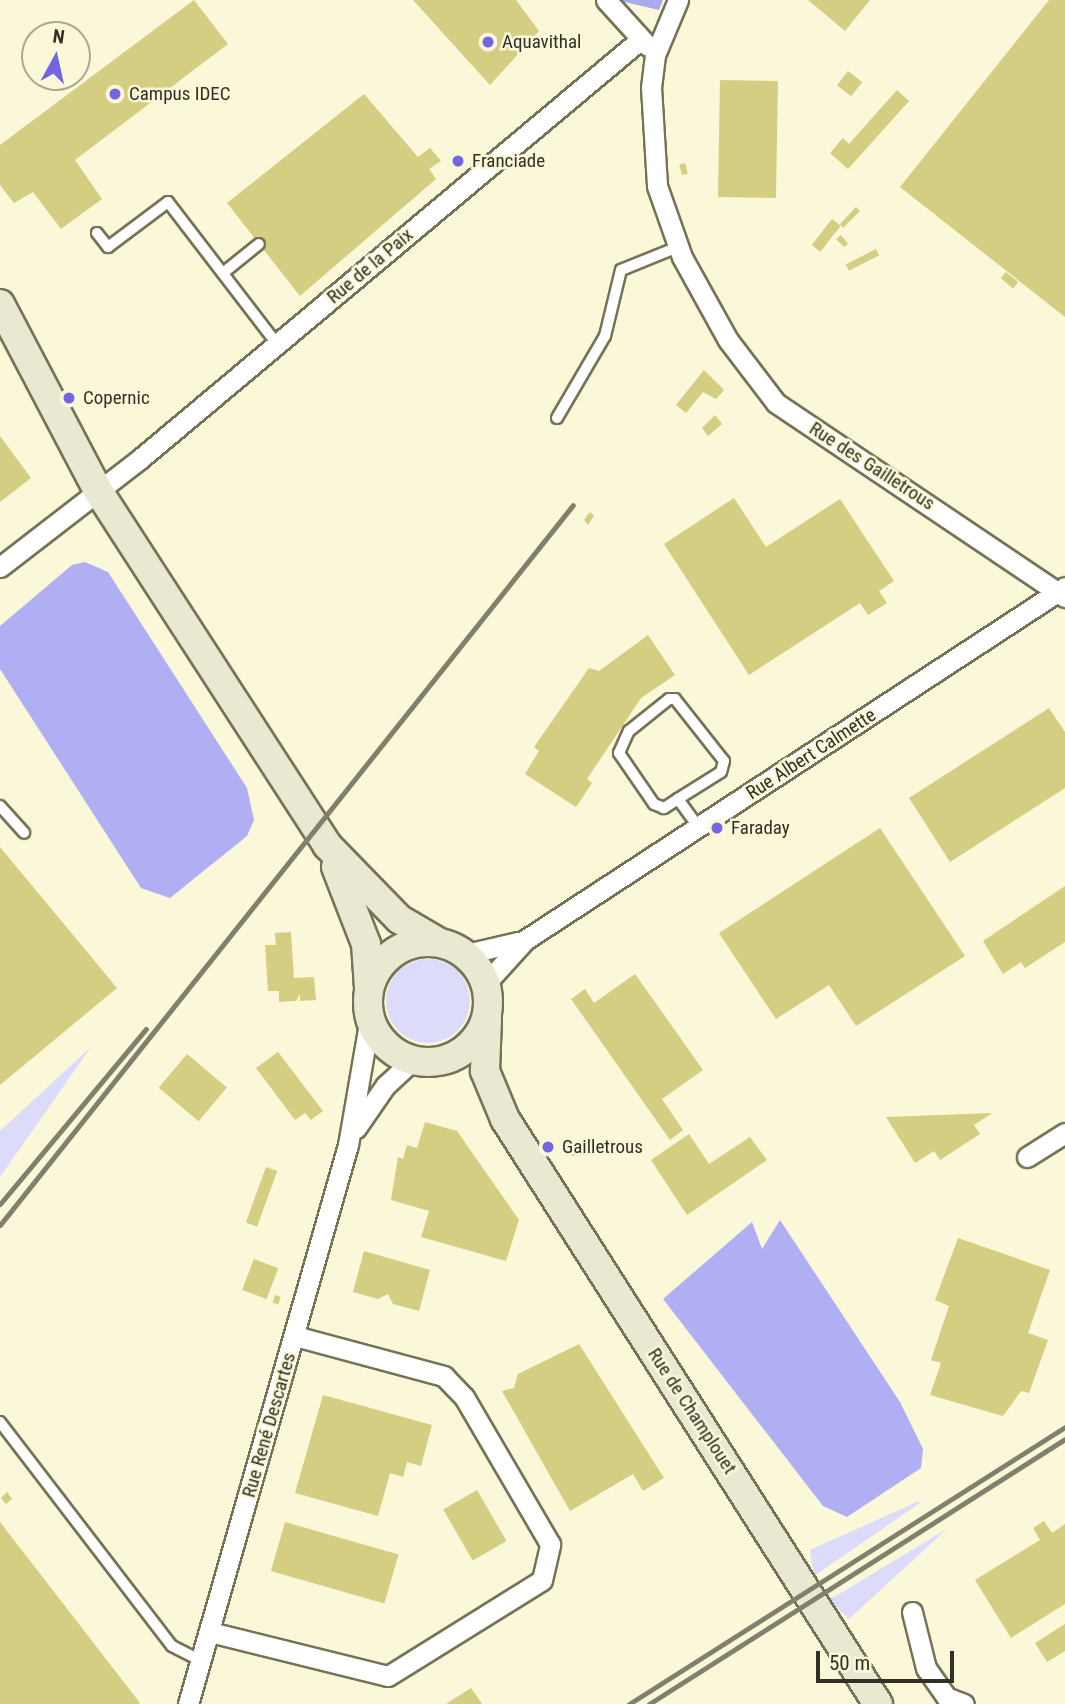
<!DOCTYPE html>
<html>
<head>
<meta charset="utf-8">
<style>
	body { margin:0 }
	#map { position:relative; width:1065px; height:1704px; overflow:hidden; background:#faf8d9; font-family:"Roboto Condensed",sans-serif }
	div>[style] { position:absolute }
	.green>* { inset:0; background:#dcdcfa }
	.round { border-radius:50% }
	.forest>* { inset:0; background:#acaaee }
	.water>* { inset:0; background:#b1aff4 }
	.building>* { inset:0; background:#d4ce82; transform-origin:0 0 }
	.roads { filter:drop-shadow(2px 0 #757357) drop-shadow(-2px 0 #757357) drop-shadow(0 2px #757357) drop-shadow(0 -2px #757357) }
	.lane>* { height:10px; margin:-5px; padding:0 5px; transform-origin:5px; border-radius:5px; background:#fff }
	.street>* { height:19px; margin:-9.5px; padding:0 9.5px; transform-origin:9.5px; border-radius:9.5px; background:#fff }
	.secondary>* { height:28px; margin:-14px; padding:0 14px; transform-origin:14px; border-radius:14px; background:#e9e8d1 }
	.secondary>.ring { margin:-14px; padding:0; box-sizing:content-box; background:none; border:28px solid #e9e8d1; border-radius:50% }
	.rail>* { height:5px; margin:-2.5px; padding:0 2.5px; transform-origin:2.5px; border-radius:2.5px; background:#81806c }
	.dots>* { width:19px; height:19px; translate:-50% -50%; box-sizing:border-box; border:4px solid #faf8d9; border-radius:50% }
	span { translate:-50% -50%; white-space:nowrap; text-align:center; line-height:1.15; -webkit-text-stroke:5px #faf8d9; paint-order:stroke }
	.poi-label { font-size:19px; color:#313024 }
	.left { translate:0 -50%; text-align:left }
	.street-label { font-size:19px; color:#313024 }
	.north { position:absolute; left:21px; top:21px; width:70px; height:70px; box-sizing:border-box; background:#faf8d9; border:2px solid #aaa891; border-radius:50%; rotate:8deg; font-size:19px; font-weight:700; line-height:28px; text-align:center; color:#313024 }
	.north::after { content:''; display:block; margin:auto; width:24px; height:32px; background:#7465e0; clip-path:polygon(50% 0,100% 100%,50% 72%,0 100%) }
	.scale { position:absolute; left:816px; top:1651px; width:138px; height:32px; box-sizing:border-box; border:4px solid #313024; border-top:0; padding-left:9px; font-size:21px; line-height:24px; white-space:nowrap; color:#313024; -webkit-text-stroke:5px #faf8d9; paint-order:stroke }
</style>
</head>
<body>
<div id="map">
	<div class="green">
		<i class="round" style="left:386px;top:959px;width:84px;height:84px"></i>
		<i style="clip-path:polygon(91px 1047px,0 1177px,0 1131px)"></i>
		<i style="clip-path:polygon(919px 1501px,920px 1503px,814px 1576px,810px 1550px)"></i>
		<i style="clip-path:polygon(948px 1528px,849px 1619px,828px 1599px,836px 1596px)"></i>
	</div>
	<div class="forest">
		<i style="clip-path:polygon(616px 0,663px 0,659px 10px)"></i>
	</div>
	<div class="water">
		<i style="clip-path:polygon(85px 562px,108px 572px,247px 788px,254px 820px,247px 836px,170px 898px,141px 888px,0 669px,0 626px,72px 565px)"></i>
		<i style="clip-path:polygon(780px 1220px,900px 1402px,923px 1449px,921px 1468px,847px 1517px,823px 1506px,663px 1299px,752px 1222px,762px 1249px)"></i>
	</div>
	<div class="building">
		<i style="clip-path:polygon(194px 0,228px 44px,75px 160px,102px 199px,61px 229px,33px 192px,14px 203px,0 185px,0 145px)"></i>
		<i style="clip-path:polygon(413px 0,516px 0,539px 31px,490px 85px)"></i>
		<i style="clip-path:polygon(808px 0,870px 0,845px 31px)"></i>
		<i style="clip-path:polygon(1049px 0,1065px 0,1065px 317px,900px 187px)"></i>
		<i style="left:848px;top:71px;width:18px;height:18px;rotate:38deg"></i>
		<i style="left:720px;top:80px;width:58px;height:117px;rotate:1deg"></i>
		<i style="clip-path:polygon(897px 90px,909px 101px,848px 169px,830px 153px,843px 138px,849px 144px)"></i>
		<i style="clip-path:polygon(364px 94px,418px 157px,430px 148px,441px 161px,429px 169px,436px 179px,300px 296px,227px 203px)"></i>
		<i style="left:685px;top:163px;width:11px;height:6px;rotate:75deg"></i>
		<i style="clip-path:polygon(856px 207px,860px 211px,843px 228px,840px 224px)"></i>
		<i style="left:832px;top:219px;width:11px;height:33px;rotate:38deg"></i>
		<i style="clip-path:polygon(841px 235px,848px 244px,844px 247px,836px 239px)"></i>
		<i style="left:876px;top:249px;width:7px;height:34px;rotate:63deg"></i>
		<i style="left:1006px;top:272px;width:16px;height:8px;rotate:40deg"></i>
		<i style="clip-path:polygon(704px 370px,724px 390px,716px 399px,703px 392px,686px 413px,676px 405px)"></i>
		<i style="clip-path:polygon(715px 415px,722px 424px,708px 436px,702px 428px)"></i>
		<i style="clip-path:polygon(0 436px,31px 478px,0 502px)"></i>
		<i style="clip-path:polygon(734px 498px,766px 547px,840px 499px,894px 581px,879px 591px,887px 603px,868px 615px,860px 603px,749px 675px,664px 544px)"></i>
		<i style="clip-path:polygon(590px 512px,594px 516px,588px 525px,584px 520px)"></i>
		<i style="clip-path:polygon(648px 635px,675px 675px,641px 698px,587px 779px,592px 783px,576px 807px,525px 774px,539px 751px,534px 747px,589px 668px,599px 671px)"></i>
		<i style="clip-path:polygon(1049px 708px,1065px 732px,1065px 788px,950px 862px,909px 798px)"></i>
		<i style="clip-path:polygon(880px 828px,965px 956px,856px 1026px,829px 985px,776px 1019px,719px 933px)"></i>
		<i style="clip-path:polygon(0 847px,117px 988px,0 1085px)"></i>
		<i style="clip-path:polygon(1065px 886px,1065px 942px,1025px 968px,1021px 962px,1003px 974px,983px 941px)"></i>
		<i style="clip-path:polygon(291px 932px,294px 978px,314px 977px,316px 1000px,300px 1001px,300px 994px,296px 1001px,279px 1002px,279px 991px,268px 991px,265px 945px,276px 945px,275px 933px)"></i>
		<i style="clip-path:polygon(635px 974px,703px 1070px,662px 1099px,683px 1130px,670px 1140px,571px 999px,585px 989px,594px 1003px)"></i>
		<i style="clip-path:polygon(278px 1052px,323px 1111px,311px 1120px,305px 1113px,295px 1120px,256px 1068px)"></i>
		<i style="left:187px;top:1054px;width:52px;height:44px;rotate:40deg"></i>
		<i style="clip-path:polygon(992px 1113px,974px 1125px,980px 1134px,940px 1160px,934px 1151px,915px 1163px,886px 1117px)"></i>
		<i style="clip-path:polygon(425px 1122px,457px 1131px,519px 1220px,506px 1261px,421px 1237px,429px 1211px,391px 1200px,398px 1157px,403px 1159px,407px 1145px,417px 1148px)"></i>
		<i style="clip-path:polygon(689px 1134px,709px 1164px,750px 1137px,767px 1160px,687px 1215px,651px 1160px)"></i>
		<i style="left:575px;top:1146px;width:8px;height:7px;rotate:60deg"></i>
		<i style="left:266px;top:1167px;width:12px;height:59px;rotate:20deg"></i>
		<i style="clip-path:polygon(958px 1238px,1050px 1270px,1028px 1333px,1048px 1340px,1029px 1393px,1021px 1391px,1003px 1416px,930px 1395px,941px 1363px,931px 1360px,949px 1306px,935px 1300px)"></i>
		<i style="clip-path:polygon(364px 1251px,430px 1270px,419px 1311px,393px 1304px,388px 1294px,378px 1299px,353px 1292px)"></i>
		<i style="left:254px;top:1259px;width:26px;height:33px;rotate:21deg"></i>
		<i style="left:275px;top:1295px;width:6px;height:8px;rotate:18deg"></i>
		<i style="clip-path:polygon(579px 1344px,664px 1478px,643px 1491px,633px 1474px,570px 1511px,502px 1391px,514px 1388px,518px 1374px)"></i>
		<i style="clip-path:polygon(323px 1395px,432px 1425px,421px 1466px,407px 1462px,403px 1477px,390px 1473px,378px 1516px,295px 1493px)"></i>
		<i style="left:477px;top:1490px;width:59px;height:39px;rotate:60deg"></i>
		<i style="clip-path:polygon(7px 1492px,12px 1499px,6px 1504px,1px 1498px)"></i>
		<i style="clip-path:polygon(1044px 1521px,1052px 1533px,1065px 1524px,1065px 1604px,1011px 1638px,975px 1580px,1040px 1540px,1033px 1528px)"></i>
		<i style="clip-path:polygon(0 1522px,140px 1703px,138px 1704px,0 1704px)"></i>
		<i style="left:285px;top:1522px;width:118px;height:51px;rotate:16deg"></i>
		<i style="clip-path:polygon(1065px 1624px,1065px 1651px,1047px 1662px,1035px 1643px)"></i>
		<i style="clip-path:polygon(471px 1688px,482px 1704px,446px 1704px)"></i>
	</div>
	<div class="roads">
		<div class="lane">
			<i style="left:97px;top:233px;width:18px;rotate:52deg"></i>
			<i style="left:108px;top:247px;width:75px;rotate:-36.9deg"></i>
			<i style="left:168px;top:202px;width:179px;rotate:52.5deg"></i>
			<i style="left:223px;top:273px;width:46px;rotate:-38.9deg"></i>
			<i style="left:557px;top:418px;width:95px;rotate:-59.7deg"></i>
			<i style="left:605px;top:336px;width:68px;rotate:-76.4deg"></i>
			<i style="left:621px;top:270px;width:61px;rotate:-22deg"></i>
			<i style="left:678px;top:799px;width:17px;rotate:147deg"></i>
			<i style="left:664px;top:808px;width:11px;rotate:-158deg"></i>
			<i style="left:654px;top:804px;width:62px;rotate:-124.5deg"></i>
			<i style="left:619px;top:753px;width:24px;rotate:-66deg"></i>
			<i style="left:629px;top:731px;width:51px;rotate:-38.7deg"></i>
			<i style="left:669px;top:699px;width:6px"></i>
			<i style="left:675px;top:699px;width:79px;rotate:51.7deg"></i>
			<i style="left:724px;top:761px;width:11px;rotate:105deg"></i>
			<i style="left:721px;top:772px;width:51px;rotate:147.9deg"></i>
			<i style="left:678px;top:799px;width:34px;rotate:54deg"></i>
			<i style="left:0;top:806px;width:36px;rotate:48deg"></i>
			<i style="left:0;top:1422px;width:282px;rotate:52.5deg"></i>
			<i style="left:172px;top:1646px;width:33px;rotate:27deg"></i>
		</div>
		<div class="street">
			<i style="left:606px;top:0;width:62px;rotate:47.6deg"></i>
			<i style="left:678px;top:0;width:60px;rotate:112.7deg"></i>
			<i style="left:655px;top:55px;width:32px;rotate:97deg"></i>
			<i style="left:651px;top:87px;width:99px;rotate:86.5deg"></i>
			<i style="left:657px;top:186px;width:75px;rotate:70.6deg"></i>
			<i style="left:682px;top:257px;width:95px;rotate:61deg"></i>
			<i style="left:728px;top:340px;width:79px;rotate:52.7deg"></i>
			<i style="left:776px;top:403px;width:348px;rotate:33.9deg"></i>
			<i style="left:0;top:567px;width:178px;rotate:-37.7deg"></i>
			<i style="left:141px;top:458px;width:652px;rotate:-39.96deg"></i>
			<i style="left:466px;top:954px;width:52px;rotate:-13.2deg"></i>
			<i style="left:486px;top:983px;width:58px;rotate:-47.8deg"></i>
			<i style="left:525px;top:940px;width:645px;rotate:-33.17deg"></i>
			<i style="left:356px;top:1128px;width:51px;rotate:-55.4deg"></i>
			<i style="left:385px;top:1086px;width:38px;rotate:-43deg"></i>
			<i style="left:1027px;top:1157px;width:45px;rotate:-32.3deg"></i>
			<i style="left:912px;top:1612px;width:58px;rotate:76deg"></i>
			<i style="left:926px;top:1668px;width:35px;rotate:55deg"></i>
			<i style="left:946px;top:1697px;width:19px;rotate:21deg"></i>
			<i style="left:210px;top:1632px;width:183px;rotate:13.9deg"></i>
			<i style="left:388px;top:1676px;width:181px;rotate:-31.9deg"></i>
			<i style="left:542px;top:1580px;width:37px;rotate:-77deg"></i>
			<i style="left:550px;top:1544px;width:170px;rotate:-120.3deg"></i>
			<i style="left:464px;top:1397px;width:29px;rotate:-134deg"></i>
			<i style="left:444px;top:1376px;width:154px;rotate:-165deg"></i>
			<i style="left:188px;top:1704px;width:581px;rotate:-74.03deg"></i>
			<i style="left:348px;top:1145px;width:129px;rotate:-80.2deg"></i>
		</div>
		<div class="secondary">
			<i style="left:0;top:304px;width:209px;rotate:62.3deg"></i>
			<i style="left:97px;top:489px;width:424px;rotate:57.1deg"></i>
			<i style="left:327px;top:845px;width:103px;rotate:45.8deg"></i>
			<i style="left:399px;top:919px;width:45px;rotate:30.5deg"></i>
			<i style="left:336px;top:867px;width:83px;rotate:68.7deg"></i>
			<i style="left:366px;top:944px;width:44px;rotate:86.1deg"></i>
			<i class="ring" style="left:368px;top:942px;width:92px;height:92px"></i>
			<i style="left:487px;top:1019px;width:52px;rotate:92.2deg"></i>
			<i style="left:485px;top:1071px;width:52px;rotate:67.4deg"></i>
			<i style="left:505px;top:1119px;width:694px;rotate:57.48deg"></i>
		</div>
	</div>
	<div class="rail">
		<i style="left:0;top:1204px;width:228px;rotate:-50.2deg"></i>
		<i style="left:0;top:1225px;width:920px;rotate:-51.49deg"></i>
		<i style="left:629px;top:1704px;width:517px;rotate:-32.43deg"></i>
		<i style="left:649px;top:1704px;width:493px;rotate:-32.5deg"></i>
	</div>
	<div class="dots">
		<i style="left:488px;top:42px;background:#7465e0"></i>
		<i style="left:115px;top:94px;background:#7465e0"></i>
		<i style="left:458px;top:161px;background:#7465e0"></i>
		<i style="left:69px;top:398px;background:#7465e0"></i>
		<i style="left:717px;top:828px;background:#7465e0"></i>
		<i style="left:548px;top:1147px;background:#7465e0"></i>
	</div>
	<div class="poi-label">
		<span class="left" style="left:502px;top:42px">Aquavithal</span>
		<span class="left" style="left:129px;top:94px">Campus IDEC</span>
		<span class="left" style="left:472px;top:161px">Franciade</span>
		<span class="left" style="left:83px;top:398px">Copernic</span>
		<span class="left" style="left:731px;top:828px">Faraday</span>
		<span class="left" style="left:562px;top:1147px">Gailletrous</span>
	</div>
	<div class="street-label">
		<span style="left:370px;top:266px;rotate:-40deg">Rue de la Paix</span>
		<span style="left:872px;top:466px;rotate:33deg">Rue des Gailletrous</span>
		<span style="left:811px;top:754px;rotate:-33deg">Rue Albert Calmette</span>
		<span style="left:692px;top:1411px;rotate:57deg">Rue de Champlouet</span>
		<span style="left:269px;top:1425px;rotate:-74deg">Rue René Descartes</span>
	</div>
	<div class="north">N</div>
	<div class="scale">50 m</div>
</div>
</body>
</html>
